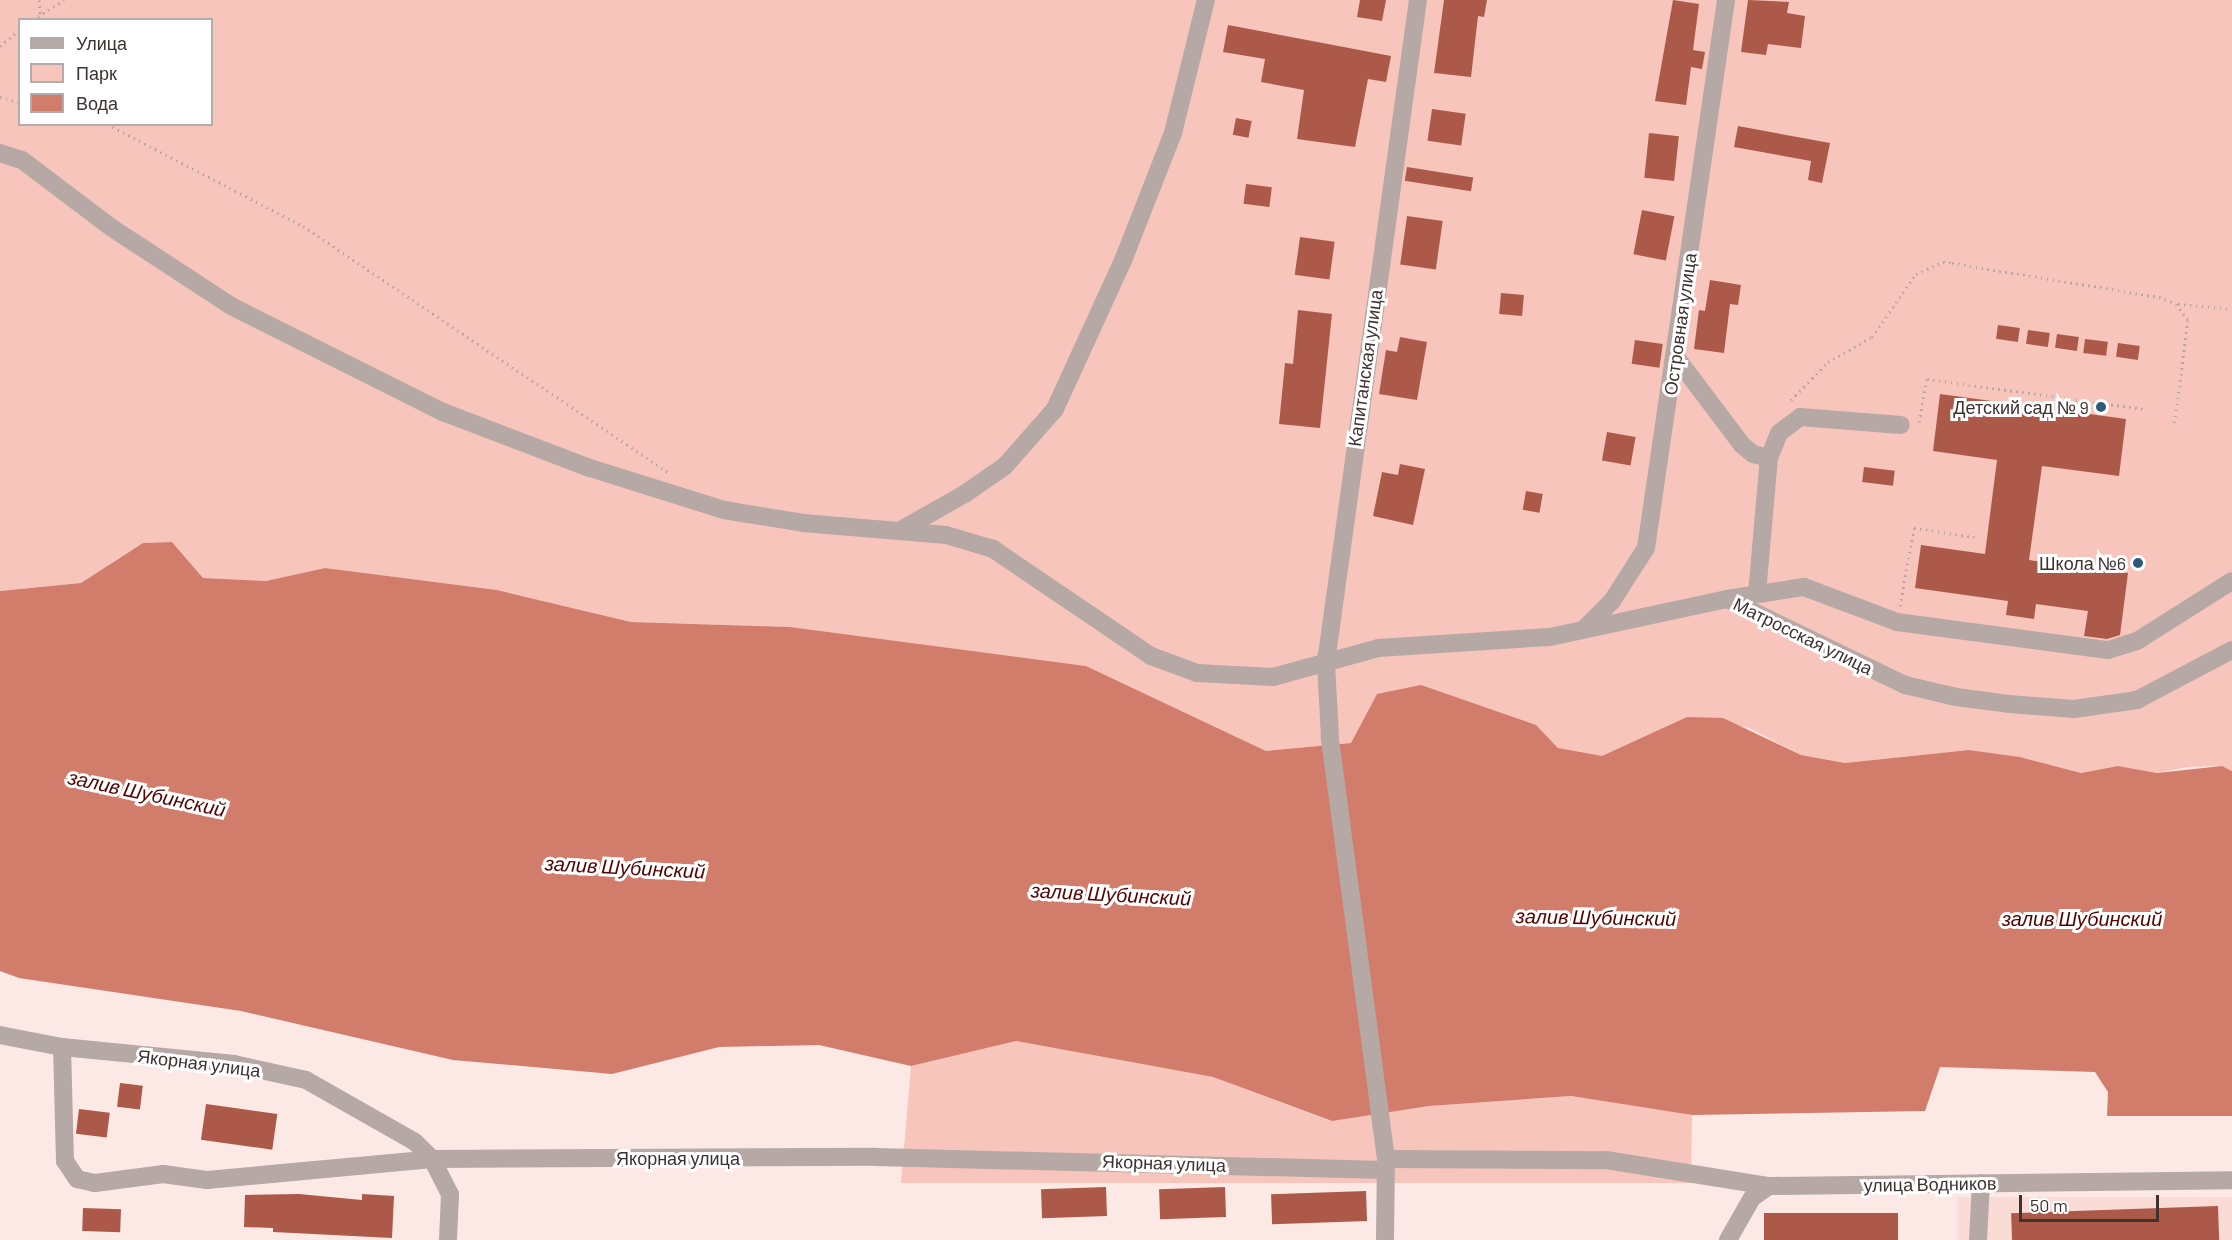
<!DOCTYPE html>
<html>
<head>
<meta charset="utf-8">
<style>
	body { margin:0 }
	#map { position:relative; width:2232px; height:1240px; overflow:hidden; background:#fce9e5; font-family:Barlow,sans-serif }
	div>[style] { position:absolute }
	.built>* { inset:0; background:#fbdbd5; transform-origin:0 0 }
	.green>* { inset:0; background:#f7c5bb }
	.water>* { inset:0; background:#d27c6b }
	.building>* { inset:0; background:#ac594a; transform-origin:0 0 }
	.path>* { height:3px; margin-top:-1.5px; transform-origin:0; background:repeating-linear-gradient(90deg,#b7a6a3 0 1.5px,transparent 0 6px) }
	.minor>* { height:18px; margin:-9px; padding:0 9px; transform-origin:9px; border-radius:9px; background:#b5a8a5 }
	.dots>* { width:16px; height:16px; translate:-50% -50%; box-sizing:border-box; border:3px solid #fff; border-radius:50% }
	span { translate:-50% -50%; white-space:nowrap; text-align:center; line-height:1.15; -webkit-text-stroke:6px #fff; paint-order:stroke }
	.street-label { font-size:18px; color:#3e3230 }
	.poi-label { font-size:18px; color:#3e3230 }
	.right { translate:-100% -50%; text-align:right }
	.water-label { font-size:20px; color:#550400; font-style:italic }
	.legend { position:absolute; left:18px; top:18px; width:195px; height:108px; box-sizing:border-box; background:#fff; border:2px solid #b2adac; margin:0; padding:8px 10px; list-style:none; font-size:18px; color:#3e3230 }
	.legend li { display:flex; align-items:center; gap:12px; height:30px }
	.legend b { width:30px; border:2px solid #b2adac }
	.scale { position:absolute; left:2019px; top:1195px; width:140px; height:27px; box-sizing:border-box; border:3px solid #3e3230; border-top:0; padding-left:8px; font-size:18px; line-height:21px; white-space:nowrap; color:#3e3230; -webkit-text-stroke:4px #fff; paint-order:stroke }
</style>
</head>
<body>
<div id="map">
	<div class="built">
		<i style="left:1957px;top:1197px;width:275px;height:43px"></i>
	</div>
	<div class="green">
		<i style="clip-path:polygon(evenodd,0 0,2232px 0,2232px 771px,2222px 766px,2188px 767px,2157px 773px,2118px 766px,2081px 773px,2020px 757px,1969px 750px,1845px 763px,1801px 755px,1749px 728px,1687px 717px,1602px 757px,1558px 748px,1536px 725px,1377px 694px,1351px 743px,1266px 751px,1086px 666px,790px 627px,631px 622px,497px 590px,325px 568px,266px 581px,203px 578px,172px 542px,143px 543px,81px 583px,0 591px,0 0,20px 20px,212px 20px,212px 124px,20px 124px,20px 20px)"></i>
		<i style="clip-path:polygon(1016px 1041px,1213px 1077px,1331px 1121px,1429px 1106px,1571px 1096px,1692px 1115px,1691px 1183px,901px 1183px,911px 1066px)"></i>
	</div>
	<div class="water">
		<i style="clip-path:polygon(172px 542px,203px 578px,266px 581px,325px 568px,497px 590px,631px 622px,790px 627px,1086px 666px,1266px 751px,1351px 743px,1377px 694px,1421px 685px,1536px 725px,1558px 748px,1602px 756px,1687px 717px,1723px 718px,1801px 755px,1845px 763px,1969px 750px,2020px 757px,2081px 773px,2118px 766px,2157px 773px,2222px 766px,2232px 771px,2232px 1116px,2107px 1116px,2108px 1092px,2095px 1072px,1940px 1067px,1925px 1111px,1692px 1115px,1571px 1096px,1429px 1106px,1332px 1121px,1213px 1077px,1016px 1041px,911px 1066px,819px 1045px,719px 1047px,612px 1074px,453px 1060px,241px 1011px,19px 978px,0 971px,0 591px,81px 583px,143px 543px)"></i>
	</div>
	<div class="building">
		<i style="clip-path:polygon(1360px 0,1386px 0,1382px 21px,1357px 17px)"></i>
		<i style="clip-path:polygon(1444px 0,1487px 0,1484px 17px,1478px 16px,1471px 77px,1434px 73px)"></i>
		<i style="clip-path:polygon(1673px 0,1699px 4px,1693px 50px,1705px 52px,1702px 69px,1691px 67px,1686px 105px,1655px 101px)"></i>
		<i style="clip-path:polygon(1748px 0,1789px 2px,1787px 13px,1805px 16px,1801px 48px,1768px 44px,1766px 55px,1741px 52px)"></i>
		<i style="clip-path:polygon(1228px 25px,1391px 56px,1386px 82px,1368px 79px,1355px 147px,1297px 139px,1304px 90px,1261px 82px,1265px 59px,1223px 52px)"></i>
		<i style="left:1432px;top:109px;width:34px;height:32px;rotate:8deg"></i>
		<i style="left:1236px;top:118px;width:16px;height:17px;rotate:11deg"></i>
		<i style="clip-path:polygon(1738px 126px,1830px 143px,1822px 183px,1808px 180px,1811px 161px,1734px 147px)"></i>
		<i style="left:1649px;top:133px;width:30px;height:45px;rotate:6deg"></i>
		<i style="left:1407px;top:167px;width:67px;height:14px;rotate:9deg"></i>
		<i style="left:1246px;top:184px;width:26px;height:20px;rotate:7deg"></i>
		<i style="left:1642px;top:210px;width:33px;height:45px;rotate:11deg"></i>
		<i style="left:1407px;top:216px;width:36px;height:49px;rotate:8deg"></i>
		<i style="left:1300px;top:237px;width:35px;height:38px;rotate:8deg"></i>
		<i style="clip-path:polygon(1710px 280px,1741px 285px,1738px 305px,1730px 304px,1724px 353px,1694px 349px,1699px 310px,1705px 311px)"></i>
		<i style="left:1501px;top:293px;width:23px;height:21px;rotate:5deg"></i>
		<i style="clip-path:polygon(1298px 310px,1332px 314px,1320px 428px,1279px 424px,1285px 363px,1293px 364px)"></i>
		<i style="left:1998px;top:325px;width:22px;height:14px;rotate:8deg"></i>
		<i style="left:2028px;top:330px;width:22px;height:14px;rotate:8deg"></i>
		<i style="left:2057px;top:334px;width:22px;height:14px;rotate:8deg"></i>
		<i style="clip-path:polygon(1400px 337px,1427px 342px,1417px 400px,1379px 394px,1386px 350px,1397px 352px)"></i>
		<i style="left:2085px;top:339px;width:23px;height:14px;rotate:7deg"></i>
		<i style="left:1635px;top:340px;width:28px;height:24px;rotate:8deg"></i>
		<i style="left:2118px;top:343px;width:22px;height:14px;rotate:8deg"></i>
		<i style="clip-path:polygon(1940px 394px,2126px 419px,2119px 476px,2042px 466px,2029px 560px,2128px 573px,2120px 635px,2107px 639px,2084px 636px,2088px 611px,2036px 604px,2034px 619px,2006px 615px,2008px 601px,1915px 588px,1921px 545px,1985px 554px,1997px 460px,1933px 451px)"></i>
		<i style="left:1607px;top:432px;width:29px;height:29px;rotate:10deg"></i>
		<i style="clip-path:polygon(1400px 464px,1425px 469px,1413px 525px,1373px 516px,1382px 472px,1398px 475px)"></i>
		<i style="left:1864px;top:467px;width:31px;height:15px;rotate:7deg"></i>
		<i style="left:1526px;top:491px;width:17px;height:19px;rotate:10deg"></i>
		<i style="left:120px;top:1083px;width:23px;height:24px;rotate:7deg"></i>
		<i style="left:206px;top:1104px;width:72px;height:36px;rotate:8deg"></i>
		<i style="left:79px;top:1109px;width:31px;height:25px;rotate:7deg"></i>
		<i style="left:1106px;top:1187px;width:29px;height:65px;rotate:88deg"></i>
		<i style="left:1225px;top:1187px;width:30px;height:66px;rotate:88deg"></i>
		<i style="left:1366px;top:1191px;width:30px;height:95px;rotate:88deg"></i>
		<i style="clip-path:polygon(299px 1194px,362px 1200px,362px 1194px,394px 1196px,392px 1238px,273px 1232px,273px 1228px,244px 1227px,245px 1195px)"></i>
		<i style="left:2218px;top:1206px;width:34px;height:207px;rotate:88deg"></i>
		<i style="left:83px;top:1208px;width:38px;height:23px;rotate:2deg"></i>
		<i style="left:1764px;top:1213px;width:134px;height:27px"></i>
	</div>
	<div class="path">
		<i style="left:39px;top:0;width:14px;rotate:86deg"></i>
		<i style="left:33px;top:20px;width:37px;rotate:-33deg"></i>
		<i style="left:0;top:46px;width:26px;rotate:-39deg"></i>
		<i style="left:0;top:97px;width:21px;rotate:14deg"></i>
		<i style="left:107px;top:124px;width:221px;rotate:27.5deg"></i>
		<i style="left:303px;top:226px;width:440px;rotate:34deg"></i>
		<i style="left:2178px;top:304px;width:54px;rotate:5.3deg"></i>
		<i style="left:1791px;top:400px;width:53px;rotate:-45.8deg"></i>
		<i style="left:1828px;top:362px;width:51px;rotate:-29.6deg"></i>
		<i style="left:1872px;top:337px;width:77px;rotate:-55.1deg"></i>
		<i style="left:1916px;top:274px;width:30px;rotate:-24deg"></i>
		<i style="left:1943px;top:262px;width:9px;rotate:6deg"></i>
		<i style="left:1952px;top:263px;width:210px;rotate:9.3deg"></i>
		<i style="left:2159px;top:297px;width:18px;rotate:22deg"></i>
		<i style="left:2176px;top:304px;width:20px;rotate:53deg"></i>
		<i style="left:2188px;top:320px;width:108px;rotate:97.5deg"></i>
		<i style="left:1919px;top:422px;width:44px;rotate:-79.5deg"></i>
		<i style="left:1927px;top:379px;width:218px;rotate:7.9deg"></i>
		<i style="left:1900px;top:606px;width:79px;rotate:-79.8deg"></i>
		<i style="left:1914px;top:528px;width:61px;rotate:8.5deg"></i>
	</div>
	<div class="minor">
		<i style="left:0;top:153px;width:23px;rotate:18deg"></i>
		<i style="left:22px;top:160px;width:113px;rotate:37.1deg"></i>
		<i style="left:112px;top:228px;width:142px;rotate:33.2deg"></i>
		<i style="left:231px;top:306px;width:237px;rotate:26.6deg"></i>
		<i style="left:443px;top:412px;width:157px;rotate:20.9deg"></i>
		<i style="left:590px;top:468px;width:140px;rotate:17.4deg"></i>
		<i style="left:724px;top:510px;width:80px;rotate:9.3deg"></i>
		<i style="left:803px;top:523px;width:144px;rotate:4.8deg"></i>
		<i style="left:946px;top:535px;width:49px;rotate:16.6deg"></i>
		<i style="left:993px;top:549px;width:191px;rotate:34.1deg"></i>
		<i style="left:1151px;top:656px;width:49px;rotate:20.3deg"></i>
		<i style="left:1197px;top:673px;width:76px;rotate:3deg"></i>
		<i style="left:1273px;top:677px;width:109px;rotate:-15.4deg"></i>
		<i style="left:1378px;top:648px;width:172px;rotate:-3.7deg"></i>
		<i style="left:1550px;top:637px;width:181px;rotate:-12.1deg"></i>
		<i style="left:1727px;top:599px;width:78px;rotate:-8.9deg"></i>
		<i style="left:1804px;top:587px;width:99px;rotate:20.6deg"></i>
		<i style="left:1897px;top:622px;width:213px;rotate:7.6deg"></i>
		<i style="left:2108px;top:650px;width:30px;rotate:-17deg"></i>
		<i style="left:2137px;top:641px;width:112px;rotate:-32.3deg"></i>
		<i style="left:1675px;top:356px;width:111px;rotate:53deg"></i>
		<i style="left:1742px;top:445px;width:14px;rotate:39deg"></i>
		<i style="left:1753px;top:454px;width:16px;rotate:14deg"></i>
		<i style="left:901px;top:530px;width:75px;rotate:-29.6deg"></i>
		<i style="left:966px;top:493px;width:47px;rotate:-34.7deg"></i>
		<i style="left:1005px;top:466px;width:76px;rotate:-48.7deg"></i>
		<i style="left:1055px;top:409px;width:166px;rotate:-65.4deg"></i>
		<i style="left:1124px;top:258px;width:134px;rotate:-68.6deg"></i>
		<i style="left:1173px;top:133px;width:137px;rotate:-76.1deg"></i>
		<i style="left:1757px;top:594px;width:137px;rotate:-85deg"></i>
		<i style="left:1769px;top:458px;width:27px;rotate:-68deg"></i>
		<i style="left:1779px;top:433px;width:26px;rotate:-37deg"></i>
		<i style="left:1800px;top:417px;width:101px;rotate:4.5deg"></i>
		<i style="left:1727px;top:599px;width:198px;rotate:25.8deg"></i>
		<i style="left:1905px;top:685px;width:52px;rotate:13.2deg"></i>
		<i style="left:1956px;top:697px;width:53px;rotate:7.5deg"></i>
		<i style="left:2009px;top:704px;width:65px;rotate:4.4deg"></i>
		<i style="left:2074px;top:709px;width:64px;rotate:-8.1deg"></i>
		<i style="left:2137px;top:700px;width:107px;rotate:-27.8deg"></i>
		<i style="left:1586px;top:627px;width:37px;rotate:-45deg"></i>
		<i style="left:1612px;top:601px;width:63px;rotate:-57.3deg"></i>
		<i style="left:1646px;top:548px;width:554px;rotate:-81.69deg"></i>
		<i style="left:0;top:1035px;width:63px;rotate:11deg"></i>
		<i style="left:62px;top:1047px;width:173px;rotate:5.6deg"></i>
		<i style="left:234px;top:1064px;width:74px;rotate:12.5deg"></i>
		<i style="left:306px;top:1080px;width:125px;rotate:29.6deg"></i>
		<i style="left:415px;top:1142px;width:24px;rotate:45deg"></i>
		<i style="left:432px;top:1159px;width:444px;rotate:-0.3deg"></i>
		<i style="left:876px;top:1157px;width:507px;rotate:1.47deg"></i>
		<i style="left:62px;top:1047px;width:114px;rotate:88.5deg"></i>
		<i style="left:65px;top:1161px;width:22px;rotate:56deg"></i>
		<i style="left:77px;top:1179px;width:18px;rotate:13deg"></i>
		<i style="left:95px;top:1183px;width:69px;rotate:-7.5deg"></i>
		<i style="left:163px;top:1174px;width:44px;rotate:7.8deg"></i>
		<i style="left:207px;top:1180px;width:226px;rotate:-5.3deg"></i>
		<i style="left:432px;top:1159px;width:39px;rotate:63deg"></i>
		<i style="left:450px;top:1194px;width:46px;rotate:92.5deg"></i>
		<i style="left:1386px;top:1159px;width:220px;rotate:0.3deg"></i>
		<i style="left:1606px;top:1160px;width:165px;rotate:9.1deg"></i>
		<i style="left:1385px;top:1240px;width:81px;rotate:-89.3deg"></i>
		<i style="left:1386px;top:1159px;width:426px;rotate:-97.6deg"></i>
		<i style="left:1330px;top:737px;width:75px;rotate:-93.1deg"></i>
		<i style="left:1326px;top:662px;width:668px;rotate:-82.09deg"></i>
		<i style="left:1728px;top:1240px;width:48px;rotate:-60.3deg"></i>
		<i style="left:1752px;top:1198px;width:21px;rotate:-35deg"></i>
		<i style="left:1769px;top:1186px;width:463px;rotate:-0.7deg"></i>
		<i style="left:1978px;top:1240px;width:57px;rotate:-87deg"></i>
	</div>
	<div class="dots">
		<i style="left:2101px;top:407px;background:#2e5b7b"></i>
		<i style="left:2138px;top:563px;background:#2e5b7b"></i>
	</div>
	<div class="street-label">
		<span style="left:1680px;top:324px;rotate:-82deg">Островная улица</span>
		<span style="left:1365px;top:368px;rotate:-82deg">Капитанская улица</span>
		<span style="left:1803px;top:636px;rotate:26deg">Матросская улица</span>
		<span style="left:199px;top:1063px;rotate:7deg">Якорная улица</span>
		<span style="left:678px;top:1158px">Якорная улица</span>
		<span style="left:1164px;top:1163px;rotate:2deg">Якорная улица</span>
		<span style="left:1930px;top:1184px;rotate:-1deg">улица Водников</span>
	</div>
	<div class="poi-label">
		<span class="right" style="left:2089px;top:407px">Детский сад № 9</span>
		<span class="right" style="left:2126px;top:563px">Школа №6</span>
	</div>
	<div class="water-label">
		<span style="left:147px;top:793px;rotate:12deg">залив Шубинский</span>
		<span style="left:625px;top:867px;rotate:3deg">залив Шубинский</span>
		<span style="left:1111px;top:894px;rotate:3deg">залив Шубинский</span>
		<span style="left:1596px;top:917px;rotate:1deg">залив Шубинский</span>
		<span style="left:2082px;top:918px">залив Шубинский</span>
	</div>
	<ul class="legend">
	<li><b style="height:8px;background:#b5a8a5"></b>Улица</li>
	<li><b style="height:16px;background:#f7c5bb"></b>Парк</li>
	<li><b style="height:16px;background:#d27c6b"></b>Вода</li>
	</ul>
	<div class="scale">50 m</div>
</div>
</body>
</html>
